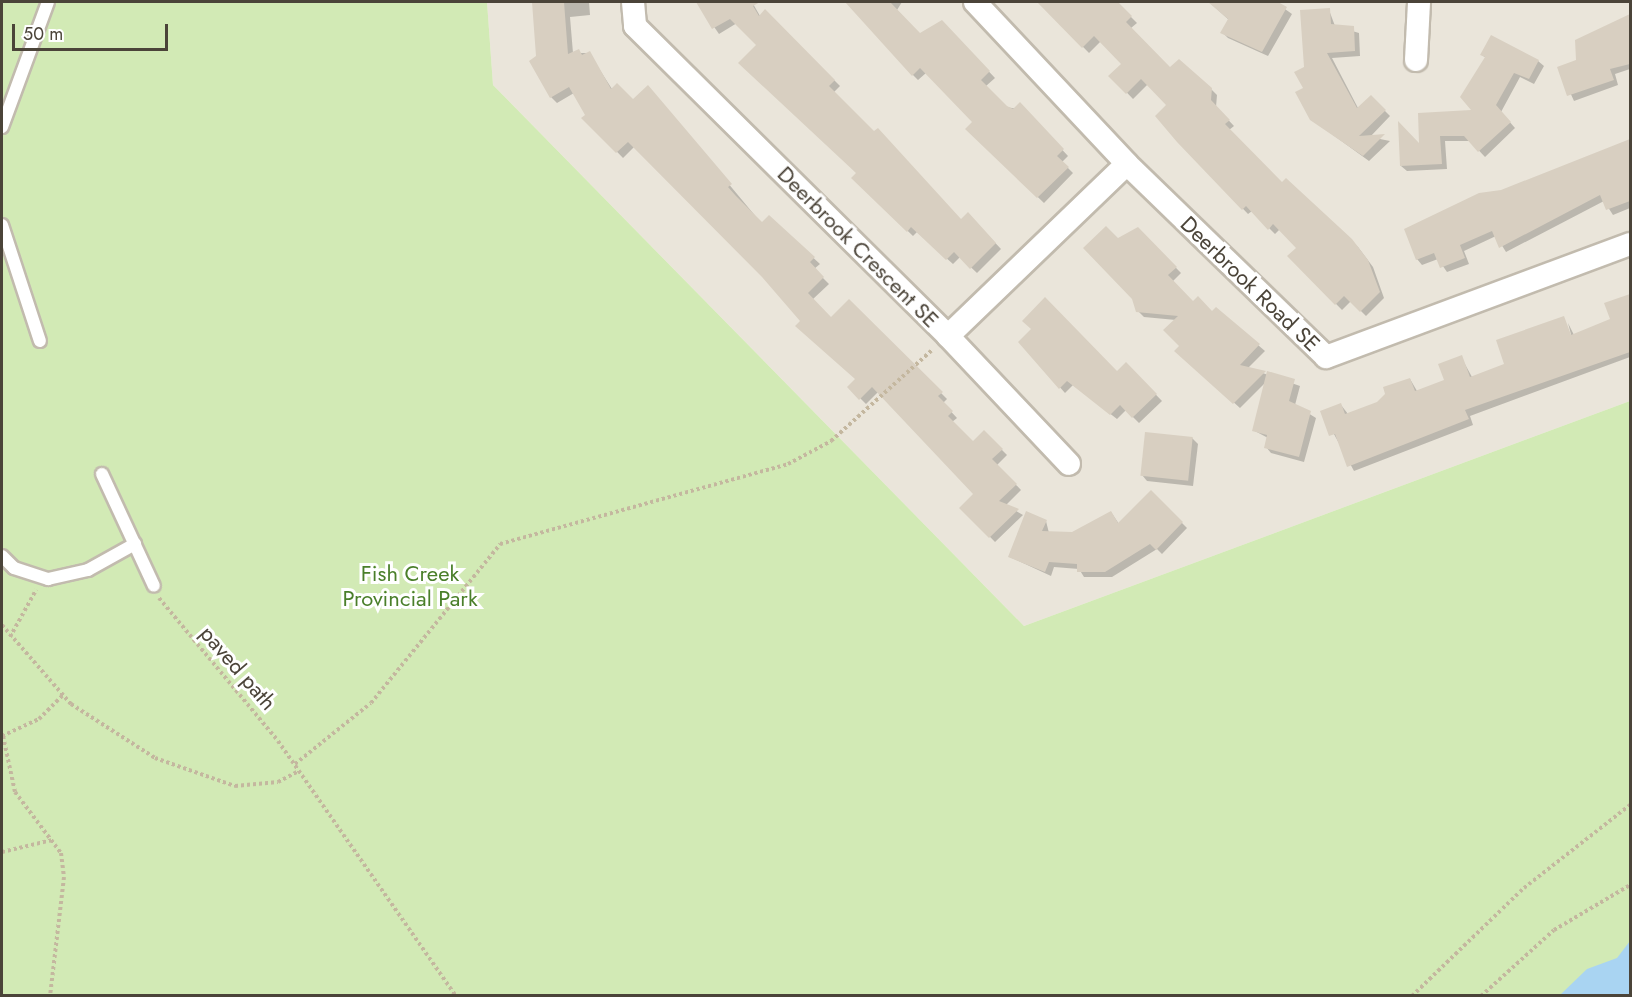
<!DOCTYPE html>
<html>
<head>
<meta charset="utf-8">
<style>
	body { margin:0 }
	#map { position:relative; width:1632px; height:997px; overflow:hidden; background:#f6f3ec; font-family:Jost,sans-serif }
	div>[style] { position:absolute }
	.residential>* { inset:0; background:#eae5da }
	.green>* { inset:0; background:#d2eab5 }
	.water>* { inset:0; background:#a9d4f2 }
	.shadow>* { inset:0; background:#0003 }
	.building>* { inset:0; background:#d8cfc1; transform-origin:0 0 }
	.path>* { height:4px; margin-top:-2px; transform-origin:0; background:repeating-linear-gradient(90deg,#c4b79f 0 3px,transparent 0 6px) }
	.roads { filter:drop-shadow(2px 0 #c2bbae) drop-shadow(-2px 0 #c2bbae) drop-shadow(0 2px #c2bbae) drop-shadow(0 -2px #c2bbae) }
	.lane>* { height:12px; margin:-6px; padding:0 6px; transform-origin:6px; border-radius:6px; background:#fff }
	.street>* { height:22px; margin:-11px; padding:0 11px; transform-origin:11px; border-radius:11px; background:#fff }
	span { translate:-50% -50%; white-space:nowrap; text-align:center; line-height:1.15; -webkit-text-stroke:6px #fff; paint-order:stroke }
	.street-label { font-size:22px; color:#4b4439 }
	.park-label { font-size:22px; color:#4a7f2a }
	.frame { position:absolute; inset:0; border:3px solid #4b4439; pointer-events:none }
	.scale { position:absolute; left:12px; top:24px; width:156px; height:27px; box-sizing:border-box; border:3px solid #4b4439; border-top:0; padding-left:8px; font-size:18px; line-height:21px; white-space:nowrap; color:#4b4439; -webkit-text-stroke:4px #fff; paint-order:stroke }
</style>
</head>
<body>
<div id="map">
	<div class="residential">
		<i style="clip-path:polygon(487px 2px,1630px 2px,1630px 401px,1024px 626px,493px 85px)"></i>
	</div>
	<div class="green">
		<i style="clip-path:polygon(2px 2px,487px 2px,493px 85px,1024px 626px,1630px 401px,1630px 995px,2px 996px)"></i>
	</div>
	<div class="water">
		<i style="clip-path:polygon(1630px 941px,1630px 995px,1560px 995px,1587px 969px,1617px 958px)"></i>
	</div>
	<div class="shadow">
		<i style="clip-path:polygon(534px 2px,589px 2px,590px 15px,570px 17px,573px 53px,589px 53px,612px 89px,633px 101px,653px 93px,762px 224px,769px 217px,820px 264px,814px 269px,829px 284px,812px 300px,831px 319px,849px 301px,947px 399px,943px 403px,957px 418px,952px 422px,973px 443px,984px 432px,1007px 455px,997px 465px,1021px 490px,1006px 505px,1023px 515px,995px 542px,962px 508px,976px 494px,878px 392px,866px 404px,860px 398px,857px 379px,763px 276px,634px 147px,623px 158px,594px 128px,574px 93px,557px 103px,551px 97px,538px 57px)"></i>
		<i style="clip-path:polygon(697px 2px,752px 2px,760px 16px,765px 11px,840px 86px,834px 92px,961px 221px,968px 214px,1001px 249px,977px 273px,960px 257px,953px 264px,917px 232px,913px 236px,858px 183px,858px 173px,758px 45px,737px 23px,719px 34px)"></i>
		<i style="clip-path:polygon(855px 2px,902px 2px,897px 10px,920px 35px,942px 22px,995px 78px,986px 86px,1006px 107px,1025px 110px,1068px 156px,1062px 162px,1073px 173px,1044px 203px,967px 129px,974px 122px,926px 73px,918px 80px,913px 75px)"></i>
		<i style="clip-path:polygon(1039px 2px,1116px 2px,1137px 23px,1131px 28px,1170px 69px,1204px 82px,1217px 95px,1216px 107px,1234px 126px,1229px 130px,1282px 184px,1358px 247px,1373px 267px,1384px 298px,1366px 316px,1351px 301px,1342px 310px,1289px 256px,1298px 248px,1280px 229px,1275px 234px,1252px 211px,1248px 214px,1178px 141px,1168px 105px,1148px 84px,1133px 99px,1111px 76px,1123px 64px,1101px 41px,1089px 53px)"></i>
		<i style="clip-path:polygon(1209px 2px,1251px 2px,1259px 9px,1263px 2px,1275px 2px,1292px 14px,1268px 56px,1228px 38px,1222px 32px,1229px 20px)"></i>
		<i style="clip-path:polygon(1329px 10px,1335px 26px,1359px 33px,1360px 56px,1332px 58px,1358px 108px,1371px 97px,1390px 116px,1370px 137px,1390px 141px,1369px 161px,1311px 119px,1305px 68px)"></i>
		<i style="clip-path:polygon(1630px 17px,1630px 69px,1615px 74px,1618px 85px,1574px 101px,1559px 68px,1577px 61px,1577px 41px)"></i>
		<i style="clip-path:polygon(1482px 55px,1538px 61px,1544px 66px,1534px 84px,1520px 77px,1501px 112px,1515px 128px,1485px 157px,1470px 141px,1445px 141px,1447px 169px,1407px 171px,1401px 166px,1421px 147px,1474px 112px,1486px 58px)"></i>
		<i style="clip-path:polygon(1630px 142px,1630px 208px,1613px 215px,1604px 201px,1506px 252px,1496px 236px,1464px 251px,1469px 264px,1447px 272px,1438px 259px,1422px 265px,1417px 259px,1502px 192px)"></i>
		<i style="clip-path:polygon(1138px 229px,1181px 273px,1172px 282px,1193px 303px,1212px 313px,1216px 309px,1265px 351px,1248px 368px,1300px 386px,1295px 405px,1316px 418px,1304px 462px,1271px 453px,1266px 447px,1268px 438px,1253px 430px,1266px 382px,1240px 408px,1182px 356px,1176px 320px,1144px 317px,1138px 311px,1118px 240px)"></i>
		<i style="clip-path:polygon(1630px 296px,1630px 357px,1470px 416px,1473px 425px,1354px 471px,1322px 412px,1341px 405px,1348px 414px,1377px 403px,1410px 379px,1417px 391px,1446px 381px,1461px 357px,1472px 377px,1506px 365px,1564px 318px,1573px 342px,1568px 323px,1574px 335px,1612px 319px,1606px 304px)"></i>
		<i style="clip-path:polygon(1020px 342px,1117px 373px,1126px 364px,1162px 401px,1139px 423px,1126px 410px,1117px 419px,1073px 385px,1065px 393px)"></i>
		<i style="clip-path:polygon(1192px 438px,1198px 444px,1193px 486px,1147px 481px,1142px 475px)"></i>
		<i style="clip-path:polygon(1151px 492px,1187px 528px,1162px 554px,1157px 549px,1112px 577px,1084px 577px,1079px 569px,1054px 567px,1051px 576px,1010px 557px,1046px 521px,1049px 533px,1073px 533px,1111px 512px,1119px 524px)"></i>
	</div>
	<div class="building">
		<i style="clip-path:polygon(532px 2px,564px 2px,568px 54px,579px 49px,582px 55px,590px 51px,611px 89px,617px 83px,633px 99px,648px 85px,732px 184px,728px 187px,736px 196px,762px 222px,769px 215px,815px 257px,810px 262px,824px 277px,808px 293px,831px 317px,849px 299px,943px 392px,938px 396px,953px 411px,948px 416px,973px 441px,984px 430px,1003px 449px,992px 459px,1017px 484px,999px 501px,1019px 509px,989px 538px,959px 508px,973px 494px,872px 387px,859px 400px,847px 387px,855px 379px,795px 326px,800px 321px,762px 277px,628px 142px,616px 153px,581px 118px,585px 115px,569px 87px,550px 98px,529px 61px,536px 56px)"></i>
		<i style="clip-path:polygon(696px 2px,760px 2px,753px 6px,759px 16px,765px 9px,835px 80px,829px 86px,874px 131px,878px 128px,961px 219px,968px 212px,996px 243px,970px 269px,954px 252px,946px 260px,911px 227px,907px 232px,851px 178px,856px 173px,738px 63px,756px 45px,730px 19px,712px 29px)"></i>
		<i style="clip-path:polygon(845px 2px,890px 2px,920px 33px,942px 20px,990px 71px,981px 80px,1007px 106px,1013px 109px,1020px 102px,1064px 149px,1057px 156px,1069px 167px,1037px 198px,965px 129px,972px 122px,920px 68px,912px 76px)"></i>
		<i style="clip-path:polygon(1037px 2px,1118px 2px,1132px 16px,1126px 22px,1170px 67px,1179px 59px,1212px 88px,1211px 100px,1230px 120px,1225px 124px,1282px 182px,1286px 178px,1352px 239px,1368px 260px,1380px 292px,1360px 312px,1344px 296px,1335px 305px,1287px 256px,1296px 248px,1273px 224px,1268px 230px,1246px 206px,1242px 210px,1177px 142px,1155px 116px,1166px 105px,1141px 79px,1126px 94px,1108px 76px,1121px 64px,1094px 36px,1082px 48px)"></i>
		<i style="clip-path:polygon(1208px 2px,1278px 2px,1287px 7px,1262px 52px,1220px 33px,1228px 19px)"></i>
		<i style="clip-path:polygon(1330px 8px,1331px 24px,1354px 26px,1355px 51px,1327px 53px,1357px 108px,1371px 95px,1386px 110px,1359px 136px,1385px 134px,1363px 156px,1310px 120px,1295px 92px,1303px 88px,1294px 72px,1304px 67px,1300px 10px)"></i>
		<i style="clip-path:polygon(1630px 14px,1630px 64px,1610px 69px,1614px 80px,1567px 96px,1557px 67px,1576px 60px,1575px 40px)"></i>
		<i style="clip-path:polygon(1491px 35px,1539px 60px,1529px 79px,1514px 73px,1496px 105px,1511px 122px,1478px 152px,1464px 136px,1440px 136px,1442px 164px,1400px 166px,1398px 121px,1419px 143px,1418px 113px,1471px 110px,1460px 97px,1485px 57px,1480px 55px)"></i>
		<i style="clip-path:polygon(1630px 139px,1630px 201px,1606px 210px,1600px 195px,1499px 248px,1492px 231px,1460px 245px,1465px 258px,1440px 268px,1434px 253px,1416px 260px,1404px 229px,1479px 193px,1501px 190px)"></i>
		<i style="clip-path:polygon(1106px 226px,1118px 238px,1138px 227px,1177px 267px,1168px 275px,1193px 301px,1198px 296px,1212px 311px,1216px 307px,1260px 344px,1240px 365px,1266px 371px,1233px 404px,1174px 351px,1179px 346px,1163px 330px,1178px 316px,1136px 312px,1132px 299px,1083px 248px)"></i>
		<i style="clip-path:polygon(1630px 294px,1630px 352px,1465px 410px,1469px 419px,1347px 467px,1335px 434px,1329px 436px,1320px 411px,1341px 403px,1345px 414px,1377px 402px,1385px 394px,1383px 387px,1410px 378px,1415px 391px,1444px 380px,1438px 364px,1462px 355px,1470px 377px,1504px 364px,1496px 340px,1564px 316px,1571px 335px,1610px 319px,1604px 303px)"></i>
		<i style="clip-path:polygon(1045px 297px,1117px 371px,1126px 362px,1157px 394px,1132px 418px,1120px 405px,1110px 415px,1067px 381px,1059px 389px,1018px 342px,1031px 329px,1022px 321px)"></i>
		<i style="clip-path:polygon(1267px 371px,1295px 379px,1289px 401px,1311px 411px,1299px 457px,1264px 448px,1267px 435px,1252px 431px)"></i>
		<i style="left:1145px;top:432px;width:48px;height:44px;rotate:6deg"></i>
		<i style="clip-path:polygon(1151px 490px,1183px 522px,1156px 550px,1150px 544px,1105px 572px,1077px 572px,1077px 564px,1049px 562px,1045px 572px,1008px 557px,1026px 511px,1047px 520px,1042px 531px,1072px 532px,1111px 511px,1118px 523px)"></i>
	</div>
	<div class="path">
		<i style="left:159px;top:598px;width:186px;rotate:50.2deg"></i>
		<i style="left:278px;top:741px;width:311px;rotate:55.1deg"></i>
		<i style="left:2px;top:625px;width:105px;rotate:48.9deg"></i>
		<i style="left:71px;top:704px;width:100px;rotate:32.7deg"></i>
		<i style="left:155px;top:758px;width:85px;rotate:19.3deg"></i>
		<i style="left:235px;top:786px;width:43px;rotate:-5.3deg"></i>
		<i style="left:278px;top:782px;width:24px;rotate:-28deg"></i>
		<i style="left:10px;top:637px;width:54px;rotate:-61deg"></i>
		<i style="left:2px;top:736px;width:41px;rotate:-24.7deg"></i>
		<i style="left:39px;top:719px;width:33px;rotate:-45deg"></i>
		<i style="left:3px;top:736px;width:57px;rotate:77.9deg"></i>
		<i style="left:15px;top:792px;width:76px;rotate:53deg"></i>
		<i style="left:61px;top:853px;width:24px;rotate:83deg"></i>
		<i style="left:64px;top:877px;width:120px;rotate:96.7deg"></i>
		<i style="left:295px;top:764px;width:97px;rotate:-38.8deg"></i>
		<i style="left:371px;top:703px;width:205px;rotate:-50.9deg"></i>
		<i style="left:500px;top:544px;width:299px;rotate:-15.5deg"></i>
		<i style="left:788px;top:464px;width:49px;rotate:-28.1deg"></i>
		<i style="left:831px;top:441px;width:136px;rotate:-42deg"></i>
		<i style="left:2px;top:852px;width:51px;rotate:-13.5deg"></i>
		<i style="left:1412px;top:996px;width:156px;rotate:-44deg"></i>
		<i style="left:1524px;top:888px;width:135px;rotate:-38.1deg"></i>
		<i style="left:1481px;top:996px;width:98px;rotate:-42.1deg"></i>
		<i style="left:1554px;top:930px;width:88px;rotate:-30.6deg"></i>
	</div>
	<div class="roads">
		<div class="lane">
			<i style="left:2px;top:127px;width:133px;rotate:-69.8deg"></i>
			<i style="left:2px;top:225px;width:122px;rotate:71.9deg"></i>
			<i style="left:102px;top:474px;width:123px;rotate:65.1deg"></i>
			<i style="left:2px;top:556px;width:17px;rotate:45deg"></i>
			<i style="left:14px;top:568px;width:36px;rotate:18deg"></i>
			<i style="left:48px;top:579px;width:41px;rotate:-12.7deg"></i>
			<i style="left:88px;top:570px;width:54px;rotate:-29deg"></i>
		</div>
		<div class="street">
			<i style="left:633px;top:2px;width:24px;rotate:85deg"></i>
			<i style="left:635px;top:26px;width:441px;rotate:44.7deg"></i>
			<i style="left:948px;top:336px;width:248px;rotate:-43.9deg"></i>
			<i style="left:975px;top:2px;width:222px;rotate:46.8deg"></i>
			<i style="left:1127px;top:164px;width:277px;rotate:44.1deg"></i>
			<i style="left:1326px;top:357px;width:324px;rotate:-20.4deg"></i>
			<i style="left:1416px;top:60px;width:58px;rotate:-87deg"></i>
			<i style="left:948px;top:336px;width:176px;rotate:46.6deg"></i>
		</div>
	</div>
	<div class="street-label">
		<span style="left:858px;top:247px;rotate:45deg">Deerbrook Crescent SE</span>
		<span style="left:1250px;top:284px;rotate:44deg">Deerbrook Road SE</span>
		<span style="left:238px;top:668px;rotate:49deg">paved path</span>
	</div>
	<div class="park-label">
		<span style="left:410px;top:586px">Fish Creek<br>Provincial Park</span>
	</div>
	<div class="frame"></div>
	<div class="scale">50 m</div>
</div>
</body>
</html>
